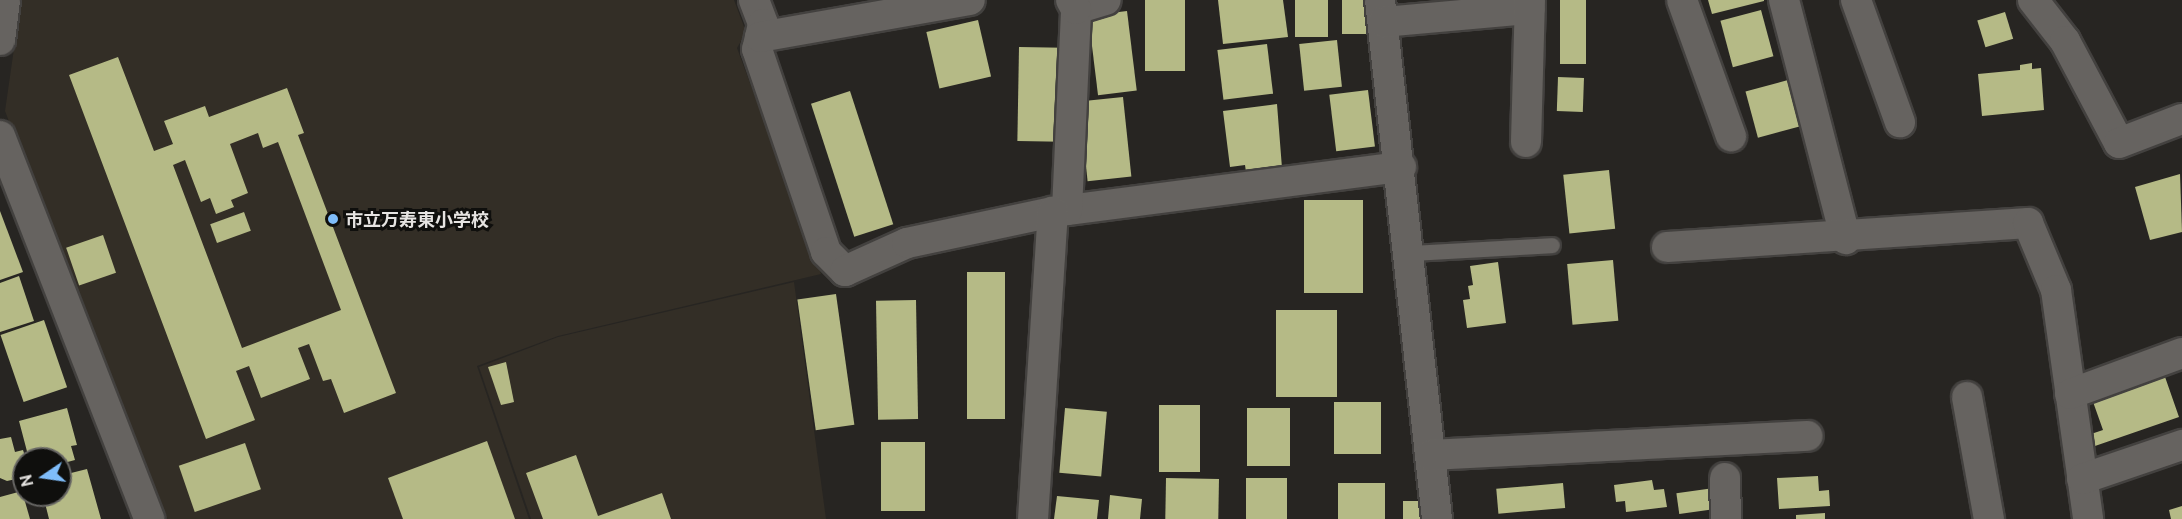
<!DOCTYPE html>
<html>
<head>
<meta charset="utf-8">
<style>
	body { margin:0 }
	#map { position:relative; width:2182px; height:519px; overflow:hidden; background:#272522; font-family:Ubuntu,"Noto Sans JP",sans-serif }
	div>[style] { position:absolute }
	.built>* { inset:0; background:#332e26 }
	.building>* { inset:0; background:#b5ba86; transform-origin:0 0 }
	.roads { filter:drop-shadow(2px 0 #43413f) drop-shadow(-2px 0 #43413f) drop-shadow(0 2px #43413f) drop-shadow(0 -2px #43413f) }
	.lane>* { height:15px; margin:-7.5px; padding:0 7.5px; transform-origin:7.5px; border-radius:7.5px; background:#666360 }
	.street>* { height:30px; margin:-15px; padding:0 15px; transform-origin:15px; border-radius:15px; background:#666360 }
	.dots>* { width:16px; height:16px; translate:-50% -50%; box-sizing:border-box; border:3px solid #0f0f0d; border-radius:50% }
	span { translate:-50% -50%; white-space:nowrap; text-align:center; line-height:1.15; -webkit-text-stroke:6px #0f0f0d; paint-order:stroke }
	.poi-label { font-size:18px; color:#e6e4e2; font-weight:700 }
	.left { translate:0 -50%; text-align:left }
	.north { position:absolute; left:12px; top:447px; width:60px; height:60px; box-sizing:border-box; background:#0f0f0d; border:2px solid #656462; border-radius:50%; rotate:257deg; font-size:16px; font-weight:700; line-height:24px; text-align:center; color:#e6e4e2 }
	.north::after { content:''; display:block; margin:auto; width:21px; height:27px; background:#7fbdfa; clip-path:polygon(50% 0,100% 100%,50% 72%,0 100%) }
</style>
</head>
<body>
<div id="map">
	<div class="built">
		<i style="clip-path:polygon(21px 0,734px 0,746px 32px,737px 48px,821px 274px,558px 336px,477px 366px,529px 519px,163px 519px,5px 111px)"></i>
		<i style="clip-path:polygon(794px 282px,826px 519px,531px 519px,479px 367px,558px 337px)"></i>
	</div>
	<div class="building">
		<i style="left:1145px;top:0;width:40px;height:71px"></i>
		<i style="clip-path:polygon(1218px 0,1283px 0,1288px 37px,1223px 44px)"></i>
		<i style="left:1295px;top:0;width:33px;height:37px"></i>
		<i style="left:1342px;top:0;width:25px;height:34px"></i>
		<i style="left:1560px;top:0;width:26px;height:64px"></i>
		<i style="clip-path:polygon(1708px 0,1764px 0,1764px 1px,1712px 14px)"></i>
		<i style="left:1761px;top:10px;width:48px;height:42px;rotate:75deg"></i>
		<i style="left:1127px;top:11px;width:80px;height:39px;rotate:83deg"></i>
		<i style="left:2005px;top:12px;width:28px;height:29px;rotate:73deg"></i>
		<i style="left:978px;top:20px;width:58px;height:53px;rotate:77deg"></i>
		<i style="left:1337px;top:40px;width:47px;height:38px;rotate:84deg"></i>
		<i style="left:1267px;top:44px;width:50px;height:50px;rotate:83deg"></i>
		<i style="left:1019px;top:47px;width:44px;height:94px;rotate:1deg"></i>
		<i style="clip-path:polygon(evenodd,118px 57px,154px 151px,173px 144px,164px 121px,205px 106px,209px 117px,287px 88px,304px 133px,298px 135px,396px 393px,344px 413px,331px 379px,323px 381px,309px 344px,298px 348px,310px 379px,261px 398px,249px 366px,236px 371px,255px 420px,206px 439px,69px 75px,118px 57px,258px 133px,263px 148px,278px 142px,341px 310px,242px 348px,173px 165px,185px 160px,201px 202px,210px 198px,216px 214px,234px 207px,231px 200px,248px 193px,230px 144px,258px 133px)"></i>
		<i style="clip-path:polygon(2032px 63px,2032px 69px,2041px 68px,2044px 110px,1982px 116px,1978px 74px,2020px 70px,2020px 65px)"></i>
		<i style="left:1558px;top:77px;width:26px;height:34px;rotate:2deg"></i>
		<i style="left:1788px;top:80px;width:48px;height:44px;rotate:75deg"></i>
		<i style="left:1368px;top:90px;width:57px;height:39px;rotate:83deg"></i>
		<i style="left:850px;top:91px;width:140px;height:41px;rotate:72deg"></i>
		<i style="left:1123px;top:97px;width:80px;height:44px;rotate:84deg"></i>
		<i style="clip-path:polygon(1277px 104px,1282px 168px,1246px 172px,1245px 165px,1230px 167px,1223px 111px)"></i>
		<i style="left:1609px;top:170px;width:59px;height:46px;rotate:84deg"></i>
		<i style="clip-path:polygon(2180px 174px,2182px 232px,2150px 240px,2135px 187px)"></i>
		<i style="left:1304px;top:200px;width:59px;height:93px"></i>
		<i style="clip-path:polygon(0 211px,23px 272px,0 280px)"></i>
		<i style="left:244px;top:212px;width:20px;height:36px;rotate:70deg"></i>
		<i style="left:103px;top:235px;width:40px;height:39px;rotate:71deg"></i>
		<i style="left:1613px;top:260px;width:61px;height:46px;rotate:85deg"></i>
		<i style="clip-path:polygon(1498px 262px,1506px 323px,1467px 328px,1463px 300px,1470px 299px,1468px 286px,1473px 285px,1470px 266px)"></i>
		<i style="left:967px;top:272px;width:38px;height:147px"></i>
		<i style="clip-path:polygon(19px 276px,34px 321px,0 332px,0 283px)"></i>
		<i style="left:836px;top:294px;width:132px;height:39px;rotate:82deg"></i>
		<i style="left:916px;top:300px;width:119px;height:40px;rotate:89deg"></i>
		<i style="left:1276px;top:310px;width:61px;height:87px"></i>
		<i style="left:44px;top:320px;width:71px;height:46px;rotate:71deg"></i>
		<i style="clip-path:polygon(506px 362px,514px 402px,501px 405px,488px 367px)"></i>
		<i style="clip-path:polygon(2164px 374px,2179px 417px,2095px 446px,2091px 434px,2103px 430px,2092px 399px)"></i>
		<i style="left:1381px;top:402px;width:52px;height:47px;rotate:90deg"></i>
		<i style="left:1159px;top:405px;width:41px;height:67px"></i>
		<i style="clip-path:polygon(67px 408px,77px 445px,71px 446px,75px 460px,60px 464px,60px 459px,29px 459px,19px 421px)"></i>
		<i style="left:1065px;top:408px;width:42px;height:65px;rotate:5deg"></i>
		<i style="left:1247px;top:408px;width:43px;height:58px"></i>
		<i style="clip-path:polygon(11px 437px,15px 452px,23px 450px,26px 459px,17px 464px,16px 479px,7px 481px,0 478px,0 439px)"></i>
		<i style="clip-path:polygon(487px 441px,515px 519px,403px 519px,388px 478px)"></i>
		<i style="left:881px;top:442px;width:44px;height:69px"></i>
		<i style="left:245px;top:443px;width:49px;height:70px;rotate:71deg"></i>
		<i style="clip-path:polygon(576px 455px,598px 516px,662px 493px,671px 519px,543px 519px,526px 473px)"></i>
		<i style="clip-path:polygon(69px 467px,71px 473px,87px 469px,101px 519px,49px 519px,43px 495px,60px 495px,60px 470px)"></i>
		<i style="clip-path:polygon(1818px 476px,1819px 491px,1829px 490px,1830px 506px,1779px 509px,1777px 478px)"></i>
		<i style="left:1166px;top:478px;width:53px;height:41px;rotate:1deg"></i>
		<i style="left:1246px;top:478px;width:41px;height:41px"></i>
		<i style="clip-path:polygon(1652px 480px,1654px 490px,1664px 489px,1667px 507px,1626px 512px,1625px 501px,1616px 502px,1614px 485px)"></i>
		<i style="left:1338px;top:483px;width:47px;height:36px"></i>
		<i style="left:1563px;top:483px;width:25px;height:67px;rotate:85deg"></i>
		<i style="left:1714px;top:488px;width:21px;height:38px;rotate:82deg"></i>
		<i style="clip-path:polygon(22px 491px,30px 519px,0 519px,0 497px)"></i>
		<i style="clip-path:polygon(1110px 495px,1142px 499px,1140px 519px,1108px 519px)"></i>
		<i style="clip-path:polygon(1057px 496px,1099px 500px,1097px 519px,1054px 519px)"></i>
		<i style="left:1403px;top:501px;width:23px;height:18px"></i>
		<i style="clip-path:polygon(2182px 506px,2182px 519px,2171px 519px,2169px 510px)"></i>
		<i style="clip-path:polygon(1825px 513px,1825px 519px,1796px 519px,1796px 515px)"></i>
	</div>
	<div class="roads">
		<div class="lane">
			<i style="left:1410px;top:253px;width:142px;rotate:-3.2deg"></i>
		</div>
		<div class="street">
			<i style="left:754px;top:0;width:26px;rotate:69deg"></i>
			<i style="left:763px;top:24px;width:26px;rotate:103deg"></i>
			<i style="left:757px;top:49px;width:214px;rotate:71.2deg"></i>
			<i style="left:826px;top:252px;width:27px;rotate:45deg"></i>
			<i style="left:845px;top:271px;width:68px;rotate:-24.3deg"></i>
			<i style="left:907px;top:243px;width:149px;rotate:-12deg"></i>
			<i style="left:1053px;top:212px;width:351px;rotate:-7.4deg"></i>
			<i style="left:1380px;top:0;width:522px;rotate:83.73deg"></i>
			<i style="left:1682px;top:0;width:145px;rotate:70.2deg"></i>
			<i style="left:1784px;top:0;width:247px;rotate:75.5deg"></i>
			<i style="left:1856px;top:0;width:130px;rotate:70.2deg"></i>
			<i style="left:2033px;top:0;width:52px;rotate:52deg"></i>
			<i style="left:2065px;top:41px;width:115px;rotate:62.1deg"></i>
			<i style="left:2119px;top:143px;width:67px;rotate:-20.9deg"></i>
			<i style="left:1076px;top:9px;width:31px;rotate:-17deg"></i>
			<i style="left:1383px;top:22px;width:147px;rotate:-5.1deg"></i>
			<i style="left:760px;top:37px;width:213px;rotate:-10deg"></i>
			<i style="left:0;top:40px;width:40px;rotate:-82.9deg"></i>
			<i style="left:0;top:136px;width:411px;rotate:68.7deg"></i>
			<i style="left:1526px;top:142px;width:142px;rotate:-88.4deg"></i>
			<i style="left:1067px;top:210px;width:201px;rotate:-87.4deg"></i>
			<i style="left:1076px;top:9px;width:10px;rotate:-119deg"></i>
			<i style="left:1667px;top:247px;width:362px;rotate:-3.8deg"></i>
			<i style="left:2028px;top:223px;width:73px;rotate:67.3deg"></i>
			<i style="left:2056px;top:290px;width:231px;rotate:82deg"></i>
			<i style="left:2070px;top:394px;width:119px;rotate:-20.1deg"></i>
			<i style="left:1967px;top:397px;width:124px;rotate:79.8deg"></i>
			<i style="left:1430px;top:455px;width:378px;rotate:-2.9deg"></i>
			<i style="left:1725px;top:478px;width:41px;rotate:88.6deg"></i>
			<i style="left:2082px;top:479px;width:106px;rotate:-18.8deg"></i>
			<i style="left:1033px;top:519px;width:308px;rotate:-86.3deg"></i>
		</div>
	</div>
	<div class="dots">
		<i style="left:333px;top:219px;background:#7fbdfa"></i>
	</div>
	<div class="poi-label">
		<span class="left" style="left:345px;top:219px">市立万寿東小学校</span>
	</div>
	<div class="north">N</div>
</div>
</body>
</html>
